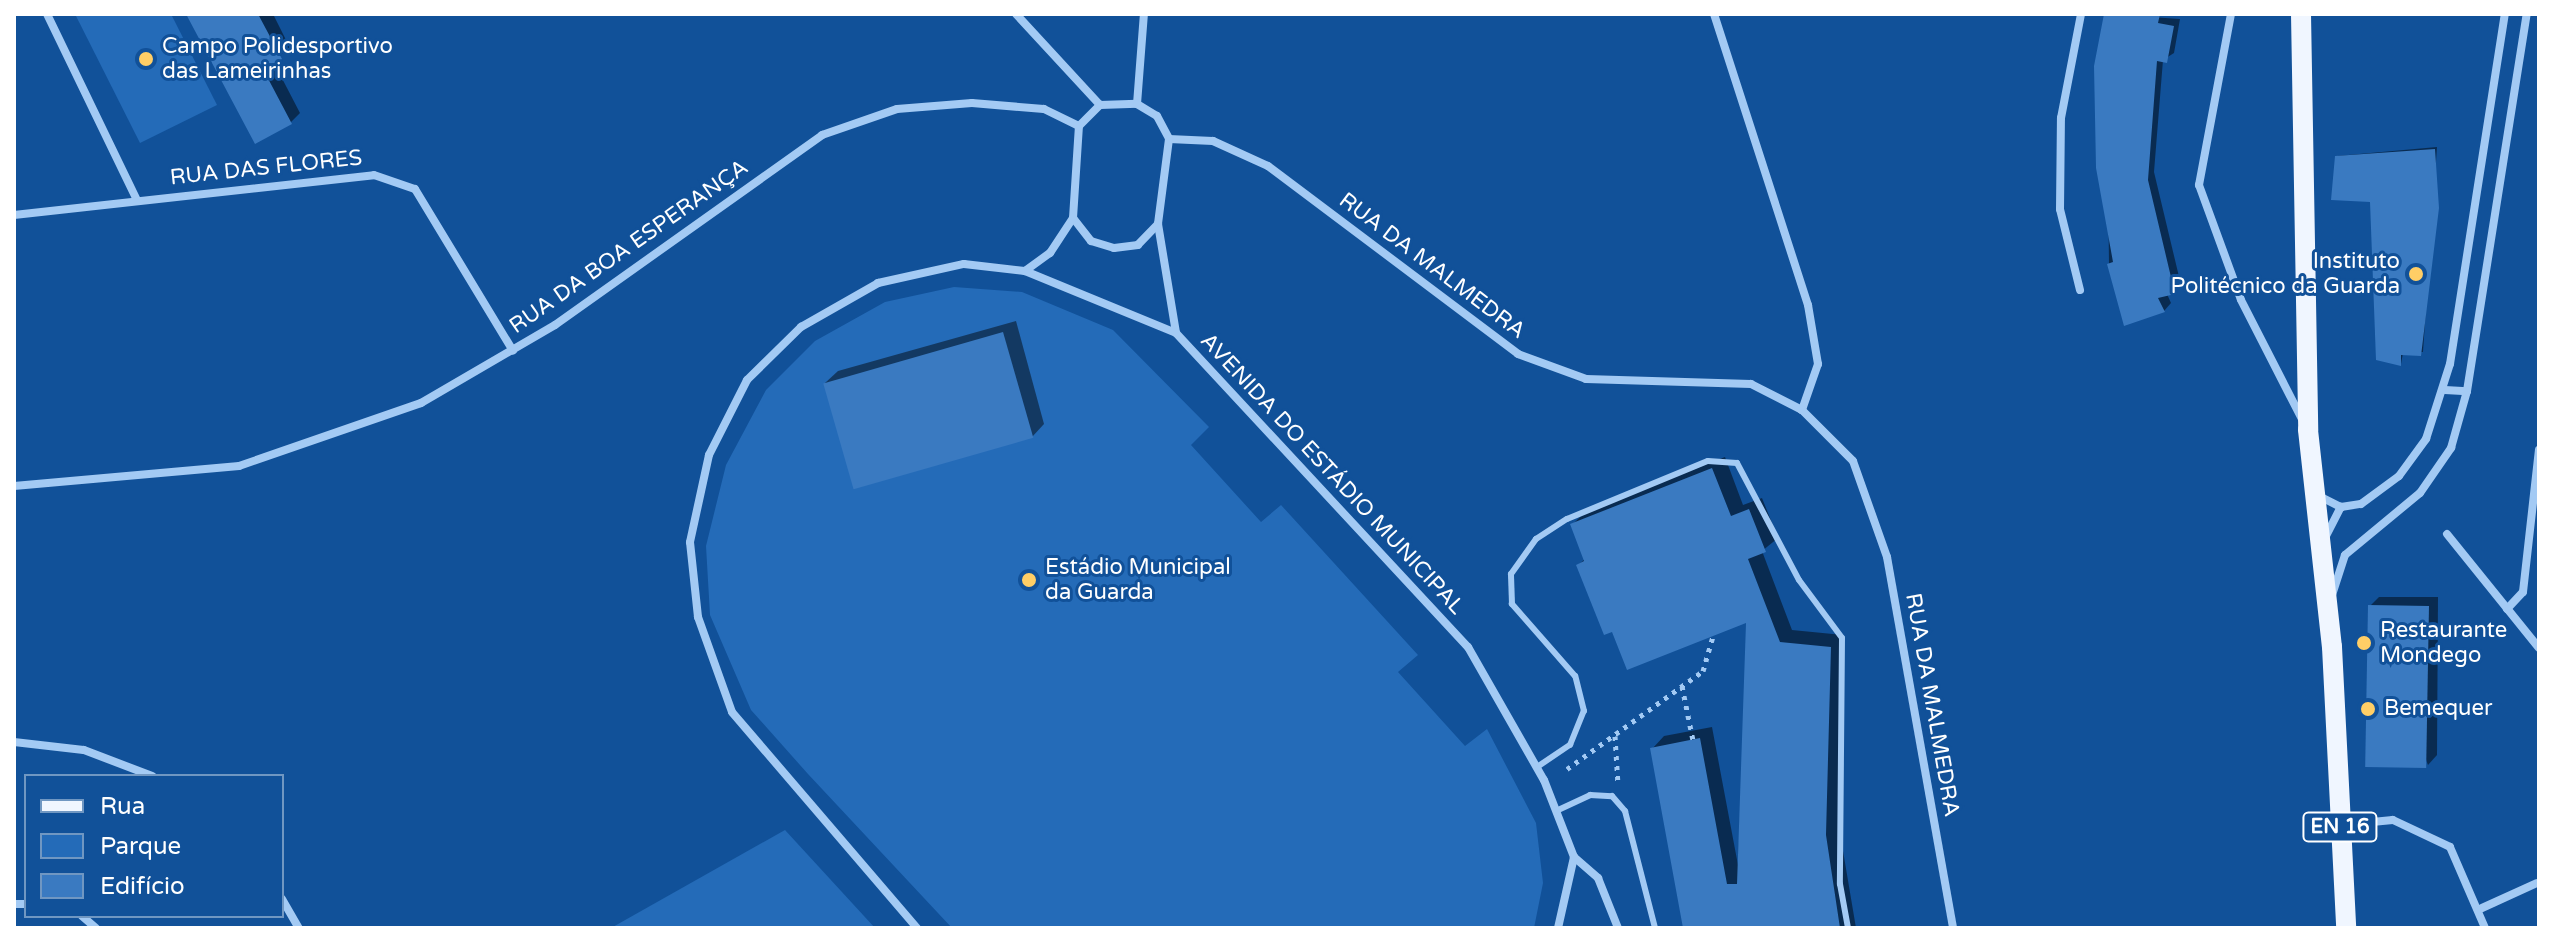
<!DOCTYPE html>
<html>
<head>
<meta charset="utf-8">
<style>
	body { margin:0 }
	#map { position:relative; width:2553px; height:942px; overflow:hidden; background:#115199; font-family:"Varela Round",sans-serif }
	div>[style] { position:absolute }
	.green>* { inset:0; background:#246bb8 }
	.shadow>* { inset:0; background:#0007 }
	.building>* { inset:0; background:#3a7ac1; transform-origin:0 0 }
	.path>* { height:5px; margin-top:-2.5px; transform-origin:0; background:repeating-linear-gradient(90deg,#a3caf4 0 4px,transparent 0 10px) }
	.lane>* { height:6px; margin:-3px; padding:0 3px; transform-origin:3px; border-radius:3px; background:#a3caf4 }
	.street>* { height:8px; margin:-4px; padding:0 4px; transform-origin:4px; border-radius:4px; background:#a3caf4 }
	.primary>* { height:20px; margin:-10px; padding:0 10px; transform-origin:10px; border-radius:10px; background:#f0f6ff }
	.dots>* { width:22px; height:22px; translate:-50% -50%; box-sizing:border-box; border:4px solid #115199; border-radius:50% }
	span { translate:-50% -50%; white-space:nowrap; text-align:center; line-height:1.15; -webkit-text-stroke:6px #115199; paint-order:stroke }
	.shield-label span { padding:2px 6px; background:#115199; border:2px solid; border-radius:6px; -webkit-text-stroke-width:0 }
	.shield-label { font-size:20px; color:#fff; font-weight:700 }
	.poi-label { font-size:22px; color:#fff }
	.left { translate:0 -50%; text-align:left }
	.right { translate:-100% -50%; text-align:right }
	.street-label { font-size:22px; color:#fff }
	.frame { position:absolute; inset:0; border:16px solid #fff; pointer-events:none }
	.legend { position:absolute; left:24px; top:774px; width:260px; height:144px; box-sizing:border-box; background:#115199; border:2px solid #7097c2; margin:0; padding:10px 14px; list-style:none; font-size:24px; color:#fff }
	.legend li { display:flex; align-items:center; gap:16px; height:40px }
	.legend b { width:40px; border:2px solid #7097c2 }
</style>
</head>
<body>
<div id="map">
	<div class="green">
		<i style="clip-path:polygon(75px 14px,171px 14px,217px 105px,140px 143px)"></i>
		<i style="clip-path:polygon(954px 287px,1022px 292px,1113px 330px,1209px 427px,1191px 445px,1261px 522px,1281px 505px,1418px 655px,1398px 672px,1465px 746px,1487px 729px,1536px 823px,1543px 883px,1534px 928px,952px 928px,808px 774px,751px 710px,710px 615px,706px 546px,726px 465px,766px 390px,815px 341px,885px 302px)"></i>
		<i style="clip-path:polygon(785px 830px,875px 928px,611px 928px)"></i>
	</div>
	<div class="shadow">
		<i style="clip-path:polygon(188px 14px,273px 14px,290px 48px,273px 61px,300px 113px,290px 123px)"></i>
		<i style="clip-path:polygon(2106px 14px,2180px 19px,2174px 53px,2163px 60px,2154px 172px,2181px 285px,2167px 294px,2171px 303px,2164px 311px,2109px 265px)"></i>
		<i style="clip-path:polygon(2437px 147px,2423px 352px,2403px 353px,2401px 364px,2372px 200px,2337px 156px)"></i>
		<i style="clip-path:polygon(1016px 321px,1044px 424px,1032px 437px,825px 383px,838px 371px)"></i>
		<i style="clip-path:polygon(1725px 457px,1743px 505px,1762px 498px,1778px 538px,1762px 551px,1792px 630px,1843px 635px,1838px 821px,1856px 928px,1685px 928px,1652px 749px,1664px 736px,1712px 727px,1738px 865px,1748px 620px,1613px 629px,1578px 565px,1585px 559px,1572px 525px,1585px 512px)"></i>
		<i style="clip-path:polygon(2379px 597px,2438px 597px,2437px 755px,2428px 765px,2370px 606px)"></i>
	</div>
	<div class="building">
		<i style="clip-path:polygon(186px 14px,258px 14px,282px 59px,263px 69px,292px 124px,255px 144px)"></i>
		<i style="clip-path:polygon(2104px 14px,2160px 14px,2158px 23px,2174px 26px,2167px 63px,2157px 61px,2148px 180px,2175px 294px,2158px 298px,2165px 312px,2124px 326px,2107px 264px,2113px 262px,2096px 168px,2094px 66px)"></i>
		<i style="clip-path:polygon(2435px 149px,2439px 208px,2421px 356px,2401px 355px,2401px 366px,2376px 360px,2370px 202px,2331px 200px,2335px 156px)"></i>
		<i style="left:1003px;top:332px;width:110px;height:187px;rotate:74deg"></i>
		<i style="clip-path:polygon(1712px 468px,1731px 516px,1749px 509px,1766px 552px,1748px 559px,1780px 642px,1831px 647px,1826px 835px,1840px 928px,1683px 928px,1650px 748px,1700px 738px,1727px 884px,1737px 884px,1746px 623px,1627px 670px,1612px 632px,1604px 635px,1576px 565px,1584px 561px,1570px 524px)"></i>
		<i style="left:2368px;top:605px;width:61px;height:162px;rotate:1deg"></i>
	</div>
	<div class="path">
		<i style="left:1682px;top:686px;width:55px;rotate:78.5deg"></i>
		<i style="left:1615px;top:736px;width:49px;rotate:86.5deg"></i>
		<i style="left:1567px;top:769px;width:168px;rotate:-35.8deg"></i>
		<i style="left:1703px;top:671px;width:36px;rotate:-74deg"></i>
	</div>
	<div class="lane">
		<i style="left:1537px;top:767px;width:40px;rotate:-34deg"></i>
		<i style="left:1570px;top:745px;width:37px;rotate:-68deg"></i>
		<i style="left:1584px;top:711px;width:36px;rotate:-104deg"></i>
		<i style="left:1575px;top:676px;width:96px;rotate:-131.2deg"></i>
		<i style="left:1512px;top:604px;width:30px;rotate:-92deg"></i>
		<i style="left:1511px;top:574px;width:43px;rotate:-54.5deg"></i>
		<i style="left:1536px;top:539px;width:37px;rotate:-33deg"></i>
		<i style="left:1567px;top:519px;width:152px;rotate:-22.4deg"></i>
		<i style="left:1708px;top:461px;width:29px;rotate:4deg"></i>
		<i style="left:1737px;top:463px;width:132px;rotate:62.1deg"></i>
		<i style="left:1799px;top:580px;width:72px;rotate:53.4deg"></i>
		<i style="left:1842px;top:638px;width:246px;rotate:90.5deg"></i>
		<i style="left:1840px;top:884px;width:45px;rotate:79.7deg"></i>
		<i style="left:1556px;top:811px;width:38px;rotate:-25deg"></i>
		<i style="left:1590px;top:795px;width:22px;rotate:3deg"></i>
		<i style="left:1612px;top:796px;width:20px;rotate:49deg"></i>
		<i style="left:1625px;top:811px;width:121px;rotate:75.6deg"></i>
	</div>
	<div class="street">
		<i style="left:47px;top:14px;width:207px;rotate:64.2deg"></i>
		<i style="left:1016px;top:14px;width:124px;rotate:47.3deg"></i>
		<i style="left:1714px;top:14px;width:306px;rotate:72.1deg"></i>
		<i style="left:1808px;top:305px;width:60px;rotate:80.4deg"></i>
		<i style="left:1818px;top:364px;width:49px;rotate:109.2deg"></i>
		<i style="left:2231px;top:14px;width:174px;rotate:100.6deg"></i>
		<i style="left:2199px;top:185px;width:122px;rotate:69.9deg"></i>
		<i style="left:2241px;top:300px;width:134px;rotate:62.9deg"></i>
		<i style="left:1137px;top:104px;width:90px;rotate:-85.6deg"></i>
		<i style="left:1169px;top:139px;width:44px;rotate:2.6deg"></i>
		<i style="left:1213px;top:141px;width:60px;rotate:24.4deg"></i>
		<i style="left:1268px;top:166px;width:313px;rotate:36.9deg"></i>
		<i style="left:1518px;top:354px;width:72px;rotate:20.2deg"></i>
		<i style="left:1586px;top:379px;width:165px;rotate:1.7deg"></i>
		<i style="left:1751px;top:384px;width:57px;rotate:27deg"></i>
		<i style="left:1802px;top:410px;width:72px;rotate:45deg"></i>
		<i style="left:1853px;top:461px;width:102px;rotate:70.5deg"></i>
		<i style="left:1887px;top:557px;width:377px;rotate:79.9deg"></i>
		<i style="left:14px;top:215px;width:362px;rotate:-6.3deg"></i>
		<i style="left:374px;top:175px;width:43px;rotate:18.9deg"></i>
		<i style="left:415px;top:189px;width:189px;rotate:58.8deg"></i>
		<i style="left:1158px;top:224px;width:29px;rotate:134deg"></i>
		<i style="left:1138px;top:245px;width:24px;rotate:173deg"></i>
		<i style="left:1114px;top:248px;width:24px;rotate:-163deg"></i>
		<i style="left:1091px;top:241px;width:29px;rotate:-128deg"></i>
		<i style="left:1073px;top:218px;width:92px;rotate:-86.3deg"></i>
		<i style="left:1079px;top:126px;width:30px;rotate:-45deg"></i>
		<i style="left:1100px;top:105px;width:37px;rotate:-2deg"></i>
		<i style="left:1137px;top:104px;width:23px;rotate:31deg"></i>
		<i style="left:1157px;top:116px;width:26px;rotate:62deg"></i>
		<i style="left:1169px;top:139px;width:86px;rotate:97.4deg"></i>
		<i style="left:1158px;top:224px;width:110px;rotate:80.6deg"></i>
		<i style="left:1025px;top:271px;width:31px;rotate:-36deg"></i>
		<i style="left:1050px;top:253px;width:42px;rotate:-56.7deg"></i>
		<i style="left:2080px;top:290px;width:83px;rotate:-103.9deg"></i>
		<i style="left:2060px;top:209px;width:91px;rotate:-89.4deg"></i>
		<i style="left:2061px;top:118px;width:106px;rotate:-79.1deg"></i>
		<i style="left:2445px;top:390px;width:22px;rotate:3deg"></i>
		<i style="left:14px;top:486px;width:226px;rotate:-5.1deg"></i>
		<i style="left:239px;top:466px;width:193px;rotate:-19.1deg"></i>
		<i style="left:421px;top:403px;width:155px;rotate:-30.2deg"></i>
		<i style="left:555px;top:325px;width:328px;rotate:-35.4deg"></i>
		<i style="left:822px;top:135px;width:79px;rotate:-19.1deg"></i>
		<i style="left:897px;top:109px;width:75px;rotate:-4.6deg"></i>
		<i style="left:972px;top:103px;width:72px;rotate:4.8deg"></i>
		<i style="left:1044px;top:109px;width:39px;rotate:26deg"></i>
		<i style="left:2319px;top:496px;width:25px;rotate:27deg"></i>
		<i style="left:2341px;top:507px;width:20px;rotate:-9deg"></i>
		<i style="left:2361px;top:504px;width:47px;rotate:-36.4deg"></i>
		<i style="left:2399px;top:476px;width:46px;rotate:-53.9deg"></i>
		<i style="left:2426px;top:439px;width:79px;rotate:-72.3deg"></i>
		<i style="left:2450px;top:364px;width:354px;rotate:-81.1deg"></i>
		<i style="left:2447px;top:534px;width:146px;rotate:51.1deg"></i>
		<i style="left:2326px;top:536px;width:33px;rotate:-63deg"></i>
		<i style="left:2332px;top:595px;width:42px;rotate:-72deg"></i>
		<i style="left:2345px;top:555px;width:97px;rotate:-39.6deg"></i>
		<i style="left:2420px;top:493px;width:55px;rotate:-55.4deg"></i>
		<i style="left:2451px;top:448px;width:59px;rotate:-74.3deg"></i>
		<i style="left:2467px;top:391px;width:382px;rotate:-81deg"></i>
		<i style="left:2507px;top:609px;width:23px;rotate:-47deg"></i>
		<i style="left:2523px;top:592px;width:143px;rotate:-83.6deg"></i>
		<i style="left:14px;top:742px;width:70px;rotate:6.5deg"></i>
		<i style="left:84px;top:750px;width:73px;rotate:20.9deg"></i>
		<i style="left:2341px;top:825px;width:52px;rotate:-5.5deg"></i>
		<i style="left:2393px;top:820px;width:63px;rotate:25.3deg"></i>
		<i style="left:2450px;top:847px;width:88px;rotate:66.6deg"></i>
		<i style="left:282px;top:899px;width:34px;rotate:60deg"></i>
		<i style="left:14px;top:904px;width:12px"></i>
		<i style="left:2482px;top:908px;width:60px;rotate:-24.4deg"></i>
		<i style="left:82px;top:916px;width:18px;rotate:41deg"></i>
		<i style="left:917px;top:928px;width:284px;rotate:-130.6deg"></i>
		<i style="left:732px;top:712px;width:101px;rotate:-109.7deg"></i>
		<i style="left:698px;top:617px;width:75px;rotate:-96.1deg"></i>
		<i style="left:690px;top:542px;width:89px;rotate:-77.7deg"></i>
		<i style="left:709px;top:455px;width:84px;rotate:-63.1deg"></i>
		<i style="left:747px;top:380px;width:76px;rotate:-44.5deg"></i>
		<i style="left:801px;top:327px;width:89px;rotate:-29.7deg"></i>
		<i style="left:878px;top:283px;width:88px;rotate:-12.5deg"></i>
		<i style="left:964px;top:264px;width:61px;rotate:6.5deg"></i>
		<i style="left:1025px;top:271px;width:163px;rotate:22.3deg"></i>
		<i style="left:1176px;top:333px;width:429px;rotate:47.1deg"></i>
		<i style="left:1468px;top:647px;width:153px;rotate:60.3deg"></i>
		<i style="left:1544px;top:780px;width:83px;rotate:68.7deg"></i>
		<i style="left:1574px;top:857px;width:32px;rotate:41deg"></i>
		<i style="left:1598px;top:878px;width:54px;rotate:68.2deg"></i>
		<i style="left:1558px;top:928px;width:73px;rotate:-77.3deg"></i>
	</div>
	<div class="primary">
		<i style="left:2301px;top:14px;width:416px;rotate:89deg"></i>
		<i style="left:2308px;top:430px;width:218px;rotate:83.7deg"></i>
		<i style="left:2332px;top:647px;width:281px;rotate:87.1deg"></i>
	</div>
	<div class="dots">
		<i style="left:146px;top:59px;background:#ffce66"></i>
		<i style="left:2416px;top:274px;background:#ffce66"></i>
		<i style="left:1029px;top:580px;background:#ffce66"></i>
		<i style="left:2364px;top:643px;background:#ffce66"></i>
		<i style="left:2368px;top:709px;background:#ffce66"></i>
	</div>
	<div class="shield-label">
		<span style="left:2340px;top:827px">EN 16</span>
	</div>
	<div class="poi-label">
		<span class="left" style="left:162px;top:59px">Campo Polidesportivo<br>das Lameirinhas</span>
		<span class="right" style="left:2400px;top:274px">Instituto<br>Politécnico da Guarda</span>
		<span class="left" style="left:1045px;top:580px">Estádio Municipal<br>da Guarda</span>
		<span class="left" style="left:2380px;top:643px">Restaurante<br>Mondego</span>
		<span class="left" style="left:2384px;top:709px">Bemequer</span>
	</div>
	<div class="street-label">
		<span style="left:266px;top:168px;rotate:-6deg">RUA DAS FLORES</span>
		<span style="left:629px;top:247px;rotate:-35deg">RUA DA BOA ESPERANÇA</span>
		<span style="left:1432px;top:266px;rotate:37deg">RUA DA MALMEDRA</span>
		<span style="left:1332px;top:474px;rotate:47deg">AVENIDA DO ESTÁDIO MUNICIPAL</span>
		<span style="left:1932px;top:705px;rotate:80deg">RUA DA MALMEDRA</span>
	</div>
	<div class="frame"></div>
	<ul class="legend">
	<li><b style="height:10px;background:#f0f6ff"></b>Rua</li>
	<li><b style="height:22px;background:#246bb8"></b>Parque</li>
	<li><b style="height:22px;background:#3a7ac1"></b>Edifício</li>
	</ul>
</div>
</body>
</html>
